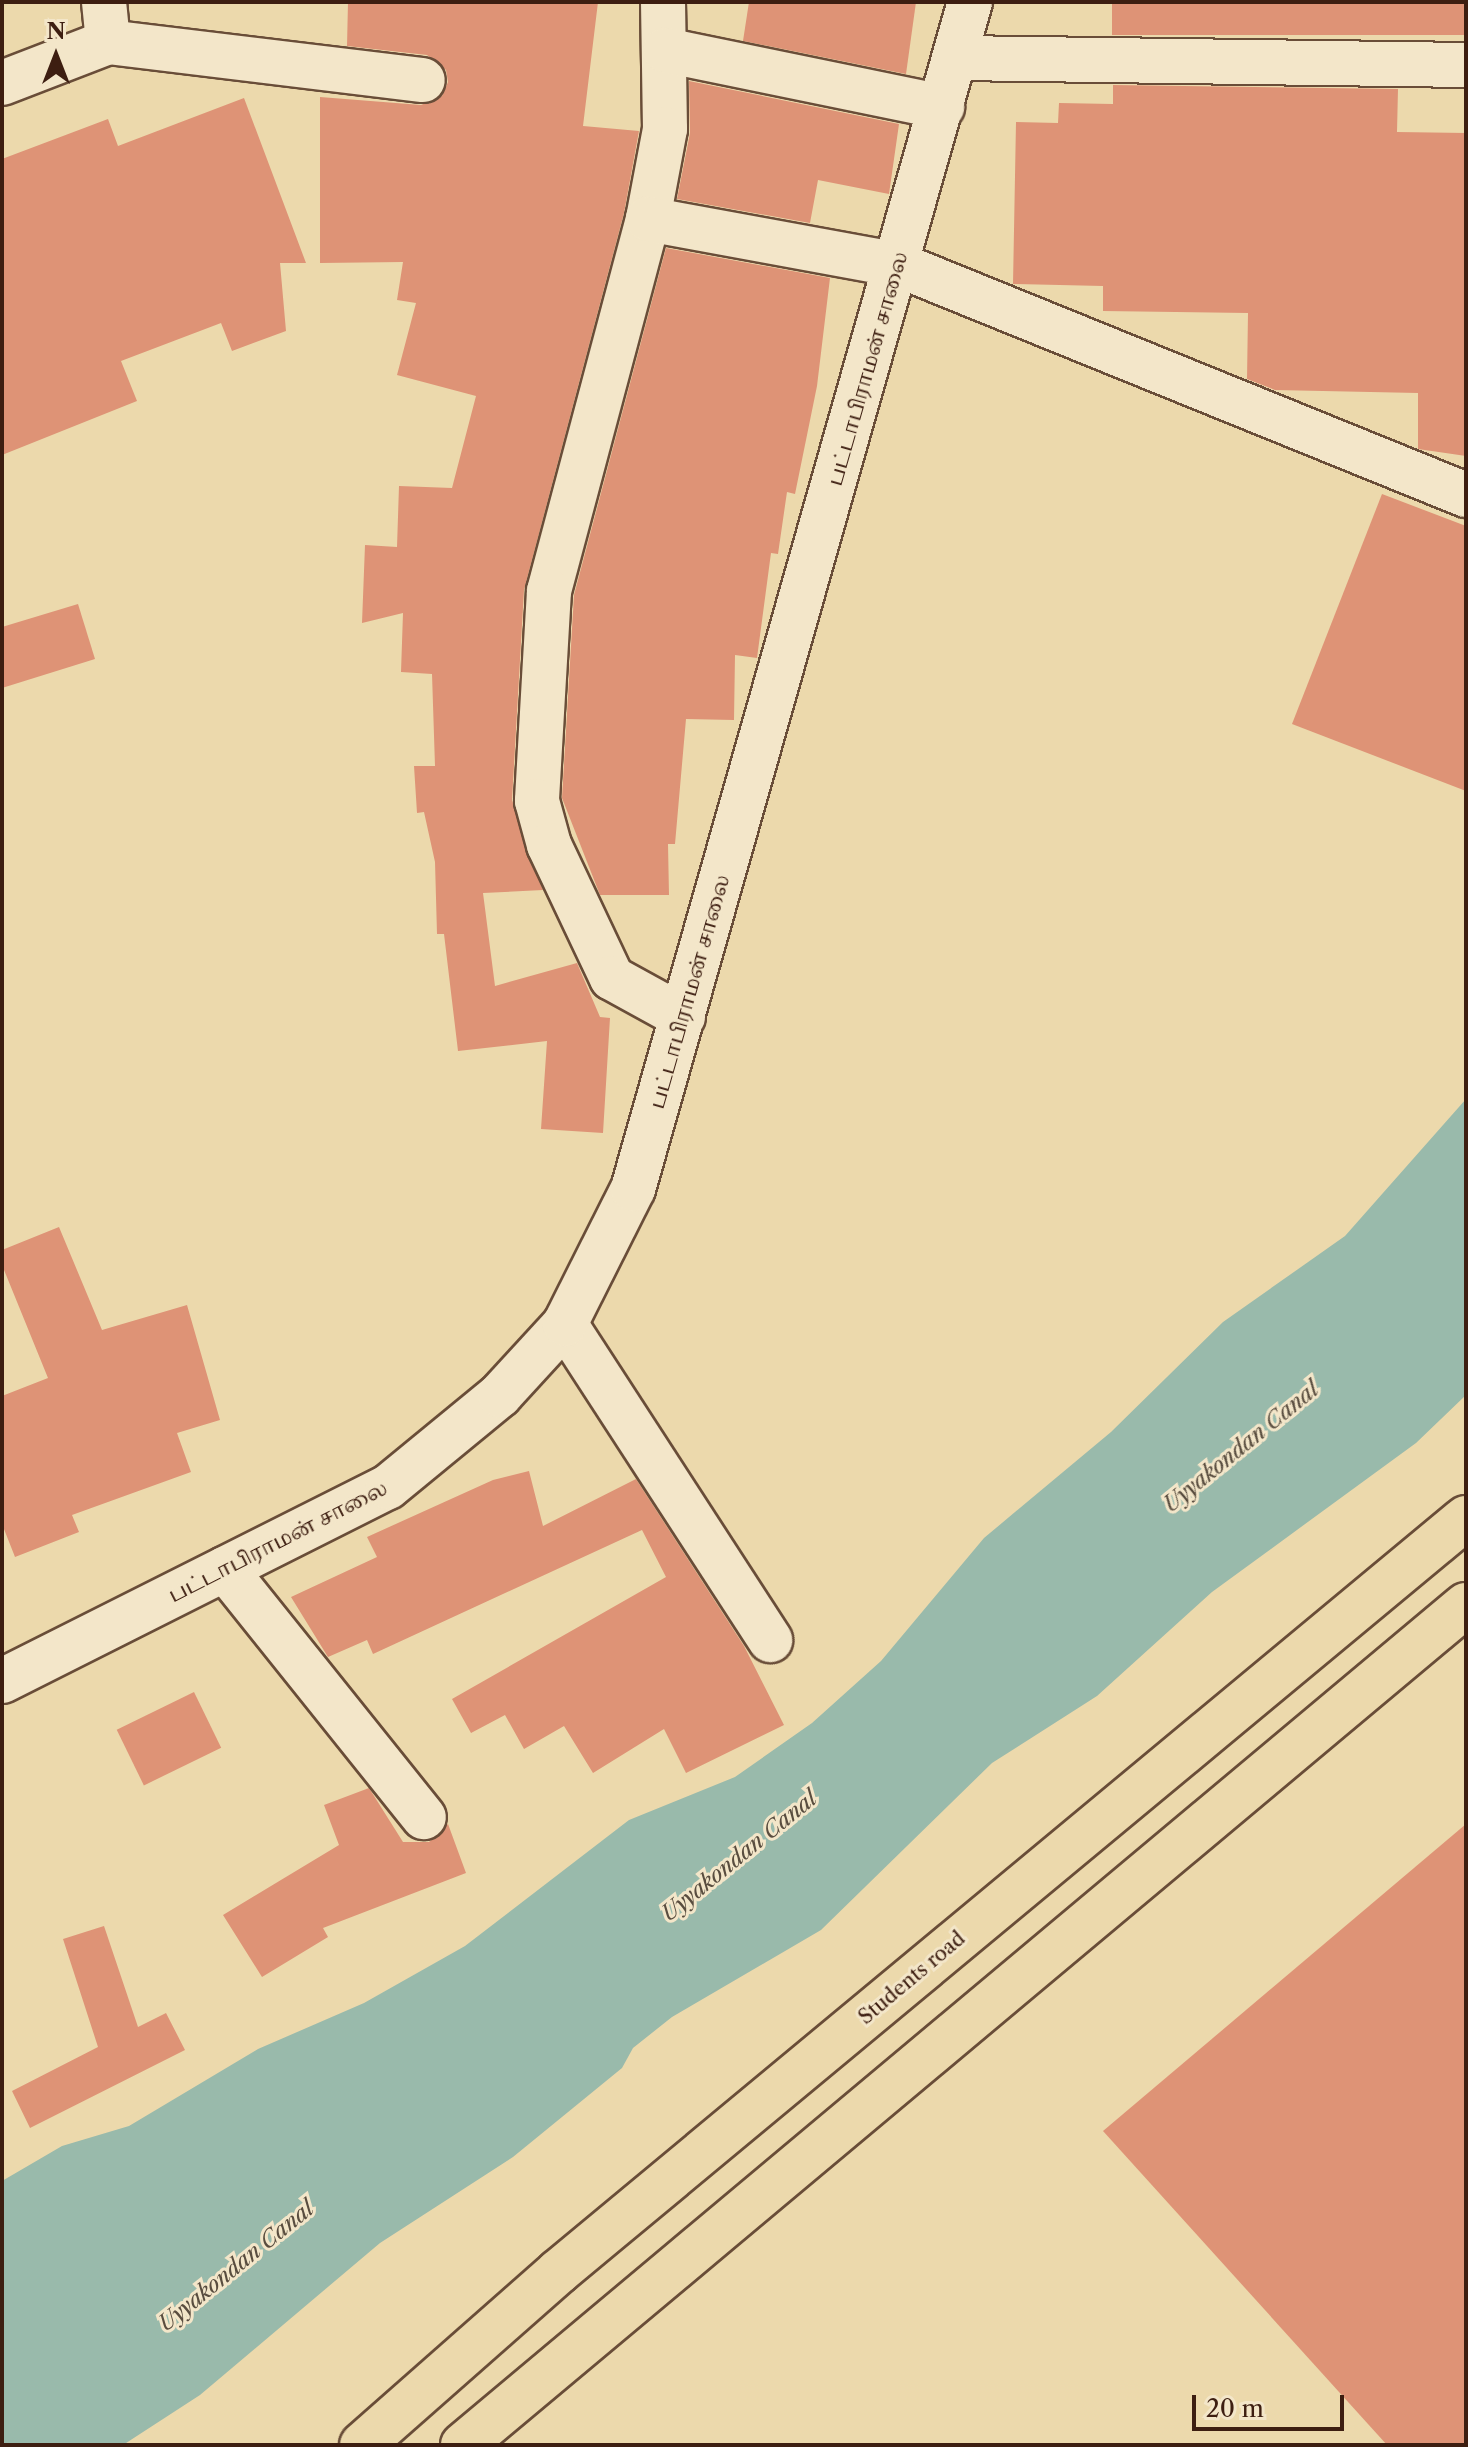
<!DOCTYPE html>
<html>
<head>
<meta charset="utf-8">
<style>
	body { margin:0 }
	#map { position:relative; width:1468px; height:2447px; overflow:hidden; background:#ecd9ac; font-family:"Libre Caslon Text","Noto Serif Tamil",serif }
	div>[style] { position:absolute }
	.water>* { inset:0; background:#99baab }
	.building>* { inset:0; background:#de9376; transform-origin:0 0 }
	.roads { filter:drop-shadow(2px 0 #694d38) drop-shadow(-2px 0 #694d38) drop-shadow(0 2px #694d38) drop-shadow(0 -2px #694d38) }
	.minor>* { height:44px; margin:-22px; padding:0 22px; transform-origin:22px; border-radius:22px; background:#f3e6c9 }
	.major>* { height:44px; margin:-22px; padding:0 22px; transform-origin:22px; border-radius:22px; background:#ecd9ac }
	span { translate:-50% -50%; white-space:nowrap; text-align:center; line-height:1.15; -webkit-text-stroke:6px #f3e6c9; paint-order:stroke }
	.street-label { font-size:20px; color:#3d1e11 }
	.water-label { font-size:22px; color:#594d3f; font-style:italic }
	.frame { position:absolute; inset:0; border:4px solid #3d1e11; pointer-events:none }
	.north { position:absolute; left:16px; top:16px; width:80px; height:80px; -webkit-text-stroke:6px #f3e6c9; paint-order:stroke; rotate:0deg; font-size:22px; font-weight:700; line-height:32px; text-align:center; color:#3d1e11 }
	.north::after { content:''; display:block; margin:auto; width:28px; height:36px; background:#3d1e11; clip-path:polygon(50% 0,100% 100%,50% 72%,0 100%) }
	.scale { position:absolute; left:1192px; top:2395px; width:152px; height:36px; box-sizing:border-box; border:4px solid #3d1e11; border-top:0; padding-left:10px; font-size:24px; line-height:28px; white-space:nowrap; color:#3d1e11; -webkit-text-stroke:6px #f3e6c9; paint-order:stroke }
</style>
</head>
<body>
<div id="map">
	<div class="water">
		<i style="clip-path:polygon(1466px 1099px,1466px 1395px,1416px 1443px,1212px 1592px,1097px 1696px,992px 1763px,821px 1930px,672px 2017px,633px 2048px,622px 2068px,513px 2157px,380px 2243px,200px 2395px,123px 2445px,2px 2445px,2px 2181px,62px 2146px,129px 2126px,258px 2049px,364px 2003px,465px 1946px,629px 1820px,735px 1777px,812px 1723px,881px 1661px,984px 1538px,1111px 1432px,1223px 1322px,1345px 1236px)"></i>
	</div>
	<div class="building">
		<i style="clip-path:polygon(348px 2px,598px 2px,583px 126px,639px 131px,624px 213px,524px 590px,512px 800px,543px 890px,483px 893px,495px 986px,577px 963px,600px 1017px,610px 1018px,603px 1133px,541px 1129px,547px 1041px,458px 1051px,444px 934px,437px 934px,435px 862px,424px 812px,417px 813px,414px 766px,435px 766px,432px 674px,401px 672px,403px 613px,362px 623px,365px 545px,397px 547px,399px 486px,452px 488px,476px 396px,397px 375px,416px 303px,397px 300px,403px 262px,320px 263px,320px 97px,421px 105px,442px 96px,448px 82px,446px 70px,427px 55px,347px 46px)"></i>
		<i style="clip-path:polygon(749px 2px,916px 2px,906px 74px,743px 41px)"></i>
		<i style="left:1112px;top:2px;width:354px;height:33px"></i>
		<i style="clip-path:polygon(689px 81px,899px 124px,889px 194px,818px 180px,810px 223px,677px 199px,690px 133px)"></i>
		<i style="clip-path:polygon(1113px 85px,1398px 89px,1397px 132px,1466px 133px,1466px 456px,1418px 449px,1418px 393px,1275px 390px,1247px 379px,1248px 313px,1103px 311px,1103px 286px,1013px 284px,1016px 122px,1058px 123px,1059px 103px,1113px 104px)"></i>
		<i style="clip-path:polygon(244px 98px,306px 263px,280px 263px,286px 331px,232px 351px,221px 323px,121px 361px,137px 401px,2px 455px,2px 159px,108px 119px,118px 146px)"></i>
		<i style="clip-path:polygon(666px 248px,830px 278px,817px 386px,795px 494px,787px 492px,778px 554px,771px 553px,757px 658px,735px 655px,734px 720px,686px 719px,675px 844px,668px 844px,669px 895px,600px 895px,562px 798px,574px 595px)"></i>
		<i style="clip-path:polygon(1382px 494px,1466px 526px,1466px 791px,1292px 724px)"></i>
		<i style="clip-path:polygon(78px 604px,95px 659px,2px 688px,2px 627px)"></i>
		<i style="clip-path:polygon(59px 1227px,102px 1330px,187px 1305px,220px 1420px,177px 1433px,191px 1472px,72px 1515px,79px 1532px,15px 1557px,2px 1524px,2px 1396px,48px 1378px,2px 1265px,2px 1250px)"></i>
		<i style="clip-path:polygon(529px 1471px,543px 1526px,636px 1479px,744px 1646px,784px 1725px,686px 1773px,664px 1729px,593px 1773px,564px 1726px,524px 1749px,505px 1715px,471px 1733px,452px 1699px,666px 1577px,642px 1530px,373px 1654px,367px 1640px,328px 1657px,291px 1597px,377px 1557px,367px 1537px,493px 1480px)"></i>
		<i style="left:194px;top:1692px;width:62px;height:86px;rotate:64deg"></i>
		<i style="clip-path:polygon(369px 1788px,403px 1842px,429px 1842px,448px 1824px,466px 1873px,323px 1928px,328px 1937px,262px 1977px,223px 1915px,339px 1845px,324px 1805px)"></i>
		<i style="clip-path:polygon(1466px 1824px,1466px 2445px,1387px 2445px,1103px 2131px)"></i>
		<i style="clip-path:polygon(104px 1926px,138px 2027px,166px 2013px,185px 2050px,30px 2128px,12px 2091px,98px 2047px,63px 1939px)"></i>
	</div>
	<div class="roads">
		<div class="minor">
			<i style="left:104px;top:2px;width:40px;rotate:84.3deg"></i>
			<i style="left:663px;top:2px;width:127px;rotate:89.1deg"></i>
			<i style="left:665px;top:129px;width:92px;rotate:100.7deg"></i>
			<i style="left:648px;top:219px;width:385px;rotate:104.9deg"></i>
			<i style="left:549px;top:591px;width:210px;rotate:93.3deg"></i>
			<i style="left:537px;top:801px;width:46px;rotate:74.7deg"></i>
			<i style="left:549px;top:845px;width:147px;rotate:64.7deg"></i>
			<i style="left:612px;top:978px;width:81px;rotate:28.8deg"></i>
			<i style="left:665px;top:50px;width:283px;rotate:11.6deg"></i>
			<i style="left:955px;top:58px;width:511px;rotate:0.78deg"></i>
			<i style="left:2px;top:83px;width:114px;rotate:-21.1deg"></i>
			<i style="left:108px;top:42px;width:317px;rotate:6.9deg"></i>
			<i style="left:648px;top:219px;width:255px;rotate:10.4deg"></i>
			<i style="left:899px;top:265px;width:612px;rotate:22.08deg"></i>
			<i style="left:565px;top:1324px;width:377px;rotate:57deg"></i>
			<i style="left:225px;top:1569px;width:318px;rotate:51.3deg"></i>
			<i style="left:2px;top:1681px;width:432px;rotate:-26.7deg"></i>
			<i style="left:388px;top:1487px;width:145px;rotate:-39.4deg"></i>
			<i style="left:500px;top:1395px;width:96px;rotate:-47.5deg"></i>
			<i style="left:565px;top:1324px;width:151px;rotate:-63.3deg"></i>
			<i style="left:633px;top:1189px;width:1234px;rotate:-74.15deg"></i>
		</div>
		<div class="major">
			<i style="left:362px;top:2445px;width:261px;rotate:-41.4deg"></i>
			<i style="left:558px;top:2272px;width:1180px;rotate:-39.71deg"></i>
			<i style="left:463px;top:2445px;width:1308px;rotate:-39.95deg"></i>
		</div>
	</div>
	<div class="street-label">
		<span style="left:868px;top:369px;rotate:-74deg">பட்டாபிராமன் சாலை</span>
		<span style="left:690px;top:992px;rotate:-74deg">பட்டாபிராமன் சாலை</span>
		<span style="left:278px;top:1542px;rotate:-27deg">பட்டாபிராமன் சாலை</span>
		<span style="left:912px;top:1978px;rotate:-40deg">Students road</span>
	</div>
	<div class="water-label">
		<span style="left:1241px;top:1447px;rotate:-39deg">Uyyakondan Canal</span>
		<span style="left:739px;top:1856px;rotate:-39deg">Uyyakondan Canal</span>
		<span style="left:236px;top:2266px;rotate:-39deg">Uyyakondan Canal</span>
	</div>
	<div class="frame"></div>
	<div class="north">N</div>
	<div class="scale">20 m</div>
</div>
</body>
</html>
